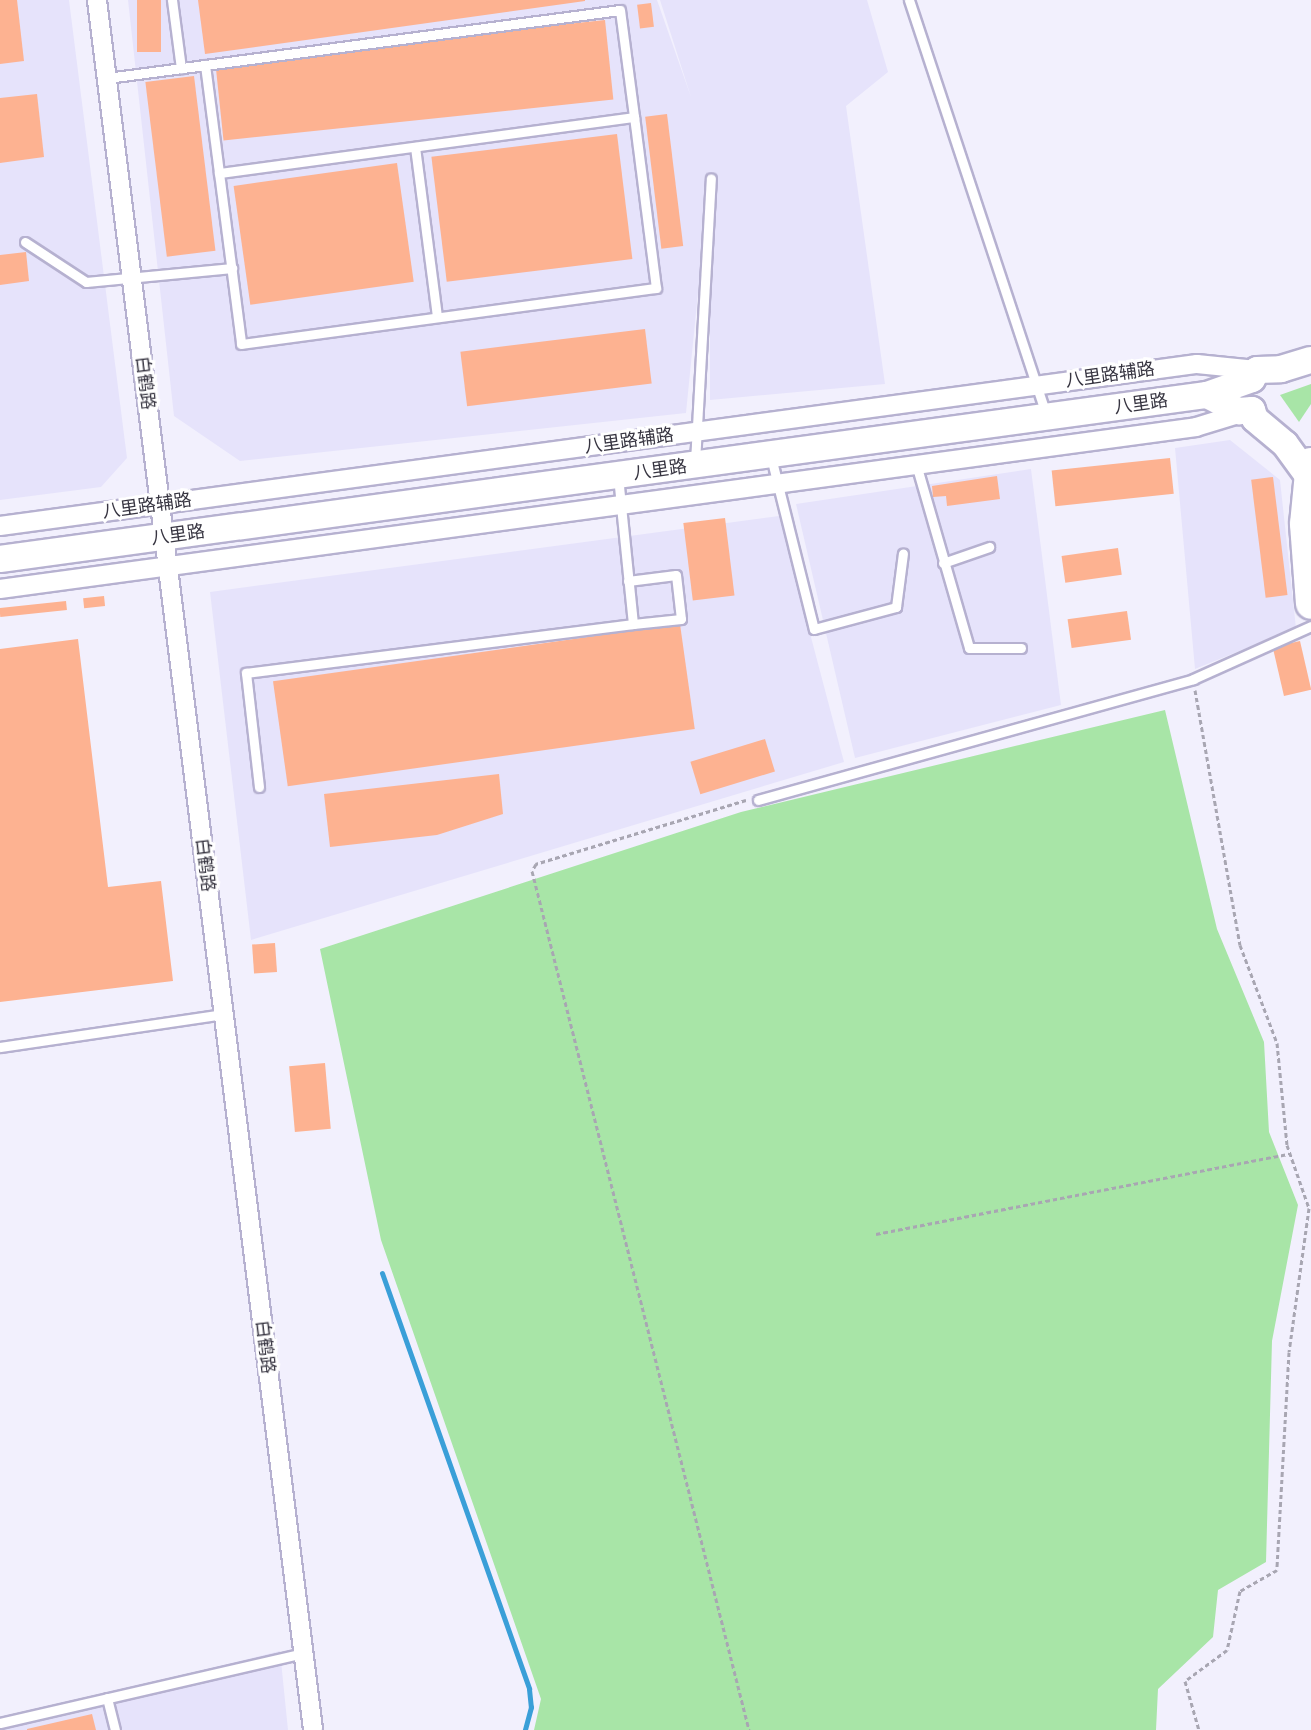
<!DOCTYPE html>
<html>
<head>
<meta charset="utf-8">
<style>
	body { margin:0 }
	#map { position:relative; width:1311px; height:1730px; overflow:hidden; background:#f2f0fd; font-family:"DM Sans","Noto Sans SC",sans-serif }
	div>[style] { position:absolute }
	.built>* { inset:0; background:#e6e3fb }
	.green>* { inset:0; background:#a8e5a7 }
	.stream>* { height:5px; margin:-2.5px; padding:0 2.5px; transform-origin:2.5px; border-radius:2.5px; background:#3a9fd8 }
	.building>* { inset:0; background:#fdb291; transform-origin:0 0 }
	.path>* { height:3px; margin-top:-1.5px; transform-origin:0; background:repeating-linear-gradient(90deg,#a8a6b2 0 4.5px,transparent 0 7.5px) }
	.roads { filter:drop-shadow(2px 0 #b6b1d0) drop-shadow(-2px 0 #b6b1d0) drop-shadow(0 2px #b6b1d0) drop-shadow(0 -2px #b6b1d0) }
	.service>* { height:9px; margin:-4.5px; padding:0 4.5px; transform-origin:4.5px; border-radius:4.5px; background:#fff }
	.minor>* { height:18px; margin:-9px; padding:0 9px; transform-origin:9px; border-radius:9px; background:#fff }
	.secondary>* { height:26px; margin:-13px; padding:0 13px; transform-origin:13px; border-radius:13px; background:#fff }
	.trunk>* { height:30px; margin:-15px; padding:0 15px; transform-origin:15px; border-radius:15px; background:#fff }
	span { translate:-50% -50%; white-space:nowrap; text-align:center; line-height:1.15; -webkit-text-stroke:6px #fff; paint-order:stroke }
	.street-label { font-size:18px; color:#373541 }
</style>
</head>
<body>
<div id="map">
	<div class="built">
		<i style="clip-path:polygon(0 0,69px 0,127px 458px,101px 487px,0 500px)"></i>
		<i style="clip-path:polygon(128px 0,657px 0,691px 97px,660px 0,867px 0,888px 72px,846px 106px,885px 384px,710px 400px,710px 173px,686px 413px,240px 461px,174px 416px)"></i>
		<i style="clip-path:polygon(1230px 440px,1280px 480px,1296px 628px,1195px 669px,1175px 448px)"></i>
		<i style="clip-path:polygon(1031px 469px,1061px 705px,855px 758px,796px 504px)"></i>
		<i style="clip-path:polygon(779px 516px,844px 762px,251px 940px,210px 592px)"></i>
		<i style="clip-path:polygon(280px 1651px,288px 1730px,0 1730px,0 1720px)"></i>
	</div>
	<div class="green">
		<i style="clip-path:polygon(1311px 384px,1311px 404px,1299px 422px,1280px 395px)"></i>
		<i style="clip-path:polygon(1165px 710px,1217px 929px,1264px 1042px,1269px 1132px,1298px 1205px,1272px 1341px,1266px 1562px,1218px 1590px,1213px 1637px,1158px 1689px,1156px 1730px,534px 1730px,541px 1699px,381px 1240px,320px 949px,741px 812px)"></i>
	</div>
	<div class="stream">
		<i style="left:382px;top:1273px;width:441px;rotate:70.5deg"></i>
		<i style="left:529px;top:1689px;width:18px;rotate:84deg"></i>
		<i style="left:531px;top:1707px;width:24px;rotate:105deg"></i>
	</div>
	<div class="building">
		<i style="clip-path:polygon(0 0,17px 0,24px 61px,0 64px)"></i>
		<i style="left:137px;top:0;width:24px;height:52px"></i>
		<i style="clip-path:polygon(198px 0,585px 0,585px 1px,205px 54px)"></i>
		<i style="left:651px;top:3px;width:24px;height:14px;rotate:83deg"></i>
		<i style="left:605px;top:20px;width:80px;height:392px;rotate:84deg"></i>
		<i style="left:194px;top:76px;width:176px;height:49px;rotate:83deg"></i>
		<i style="clip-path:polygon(37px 94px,44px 157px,0 163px,0 98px)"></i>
		<i style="left:667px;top:114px;width:133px;height:22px;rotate:83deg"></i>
		<i style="left:617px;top:134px;width:126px;height:187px;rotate:83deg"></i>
		<i style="left:397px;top:163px;width:120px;height:165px;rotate:82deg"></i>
		<i style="clip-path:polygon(26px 252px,29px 281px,0 285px,0 255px)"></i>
		<i style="left:645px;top:329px;width:55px;height:186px;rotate:83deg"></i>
		<i style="left:1170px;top:458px;width:36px;height:119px;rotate:84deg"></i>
		<i style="clip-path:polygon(997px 476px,1000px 499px,947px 506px,946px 496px,933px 497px,932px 486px)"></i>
		<i style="left:1273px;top:477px;width:119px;height:22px;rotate:83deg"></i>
		<i style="left:725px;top:518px;width:78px;height:42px;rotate:83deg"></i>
		<i style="left:1118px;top:548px;width:27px;height:57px;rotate:82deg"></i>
		<i style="left:104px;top:596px;width:10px;height:21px;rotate:84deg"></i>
		<i style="left:66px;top:601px;width:9px;height:67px;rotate:84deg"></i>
		<i style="left:1127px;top:611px;width:29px;height:60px;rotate:82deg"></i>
		<i style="left:680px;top:624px;width:106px;height:411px;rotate:82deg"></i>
		<i style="clip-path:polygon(78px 639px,108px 887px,161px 881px,173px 981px,0 1002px,0 649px)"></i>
		<i style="left:1300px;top:641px;width:50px;height:28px;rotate:77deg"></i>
		<i style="left:765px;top:739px;width:34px;height:78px;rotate:73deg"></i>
		<i style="clip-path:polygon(499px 774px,503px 814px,437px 835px,330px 847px,324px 794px)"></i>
		<i style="left:275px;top:943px;width:29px;height:23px;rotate:86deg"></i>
		<i style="left:325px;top:1063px;width:66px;height:36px;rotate:85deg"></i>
		<i style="clip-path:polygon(92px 1714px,96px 1730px,27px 1730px,27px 1729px)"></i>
	</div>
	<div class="path">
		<i style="left:1195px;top:690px;width:259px;rotate:80deg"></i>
		<i style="left:1240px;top:945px;width:105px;rotate:69.3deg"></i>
		<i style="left:1277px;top:1043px;width:102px;rotate:84.4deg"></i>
		<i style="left:1287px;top:1145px;width:67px;rotate:70.8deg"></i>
		<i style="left:1309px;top:1208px;width:145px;rotate:97.9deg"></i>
		<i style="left:1289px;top:1352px;width:218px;rotate:93.2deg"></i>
		<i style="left:1277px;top:1570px;width:43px;rotate:150.4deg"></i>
		<i style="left:1240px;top:1591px;width:60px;rotate:102.4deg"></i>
		<i style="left:1227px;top:1650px;width:52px;rotate:143.6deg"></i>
		<i style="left:1185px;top:1681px;width:51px;rotate:74.1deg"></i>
		<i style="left:746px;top:800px;width:220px;rotate:163.1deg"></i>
		<i style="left:536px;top:864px;width:8px;rotate:120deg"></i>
		<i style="left:532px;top:871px;width:886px;rotate:75.82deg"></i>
		<i style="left:876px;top:1234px;width:421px;rotate:-11deg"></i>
	</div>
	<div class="roads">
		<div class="service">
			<i style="left:172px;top:0;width:69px;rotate:82.5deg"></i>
			<i style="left:909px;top:0;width:437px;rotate:71.7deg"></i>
			<i style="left:205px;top:65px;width:281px;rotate:82.6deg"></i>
			<i style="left:241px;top:344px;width:419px;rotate:-7.7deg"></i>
			<i style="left:656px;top:288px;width:172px;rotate:-97.3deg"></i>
			<i style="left:634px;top:117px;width:419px;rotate:172.3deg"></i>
			<i style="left:107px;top:78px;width:517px;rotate:-7.55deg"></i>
			<i style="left:620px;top:10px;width:108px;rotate:82.5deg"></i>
			<i style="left:415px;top:147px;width:171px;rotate:82.6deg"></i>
			<i style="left:25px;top:242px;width:73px;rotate:33.3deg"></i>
			<i style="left:86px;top:282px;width:147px;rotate:-5.5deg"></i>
			<i style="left:771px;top:457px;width:177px;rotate:76deg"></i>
			<i style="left:814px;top:629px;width:85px;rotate:-15deg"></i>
			<i style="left:896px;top:607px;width:54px;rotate:-82.6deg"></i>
			<i style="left:695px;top:462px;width:284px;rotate:-86.8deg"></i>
			<i style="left:916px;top:464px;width:191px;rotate:73.9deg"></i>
			<i style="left:969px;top:648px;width:52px"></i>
			<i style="left:943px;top:563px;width:49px;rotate:-19.2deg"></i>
			<i style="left:628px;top:581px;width:48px;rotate:-7.1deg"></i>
			<i style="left:676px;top:575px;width:44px;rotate:83.5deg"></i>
			<i style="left:681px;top:619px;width:48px;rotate:174.1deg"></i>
			<i style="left:259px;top:787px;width:115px;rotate:-96.5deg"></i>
			<i style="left:246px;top:673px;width:390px;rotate:-7.2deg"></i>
			<i style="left:633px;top:624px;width:149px;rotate:-95.8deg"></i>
			<i style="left:758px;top:800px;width:452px;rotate:-15.5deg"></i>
			<i style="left:1193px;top:679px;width:129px;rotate:-24.2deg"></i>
			<i style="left:0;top:1047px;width:225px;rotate:-8.4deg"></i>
			<i style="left:107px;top:1698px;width:33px;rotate:76deg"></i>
			<i style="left:0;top:1723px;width:311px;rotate:-13deg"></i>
		</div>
		<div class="minor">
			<i style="left:97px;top:0;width:1743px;rotate:82.88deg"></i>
			<i style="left:0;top:526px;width:1208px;rotate:-7.71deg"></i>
			<i style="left:1197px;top:364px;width:60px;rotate:5.7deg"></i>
			<i style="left:0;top:589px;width:1207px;rotate:-7.71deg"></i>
			<i style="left:1196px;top:427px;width:54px;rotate:-17.1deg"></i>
		</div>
		<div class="secondary">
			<i style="left:1207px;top:395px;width:36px;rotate:27deg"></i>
			<i style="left:1239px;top:411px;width:13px;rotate:-4deg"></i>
			<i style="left:1252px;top:410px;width:9px;rotate:72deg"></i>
			<i style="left:1255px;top:419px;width:39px;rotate:40deg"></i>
			<i style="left:1285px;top:444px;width:39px;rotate:54deg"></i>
			<i style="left:0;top:559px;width:1218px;rotate:-7.74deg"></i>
			<i style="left:1207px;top:395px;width:48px;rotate:-19.6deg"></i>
			<i style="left:1252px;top:379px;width:10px;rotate:-61deg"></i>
			<i style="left:1257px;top:370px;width:24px;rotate:-2deg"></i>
			<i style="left:1281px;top:369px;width:31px;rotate:-17deg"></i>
		</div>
		<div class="trunk">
			<i style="left:1311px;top:463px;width:61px;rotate:95.6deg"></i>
			<i style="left:1305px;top:524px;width:80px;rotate:85.7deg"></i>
		</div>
	</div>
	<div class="street-label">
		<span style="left:1110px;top:375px;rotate:-8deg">八里路辅路</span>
		<span style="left:145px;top:383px;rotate:83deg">白鹤路</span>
		<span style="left:1141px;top:404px;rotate:-8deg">八里路</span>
		<span style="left:629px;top:441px;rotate:-8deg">八里路辅路</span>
		<span style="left:660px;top:470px;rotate:-8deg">八里路</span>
		<span style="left:147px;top:506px;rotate:-8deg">八里路辅路</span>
		<span style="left:178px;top:535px;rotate:-8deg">八里路</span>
		<span style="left:205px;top:865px;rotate:83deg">白鹤路</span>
		<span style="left:265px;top:1347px;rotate:83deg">白鹤路</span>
	</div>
</div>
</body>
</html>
